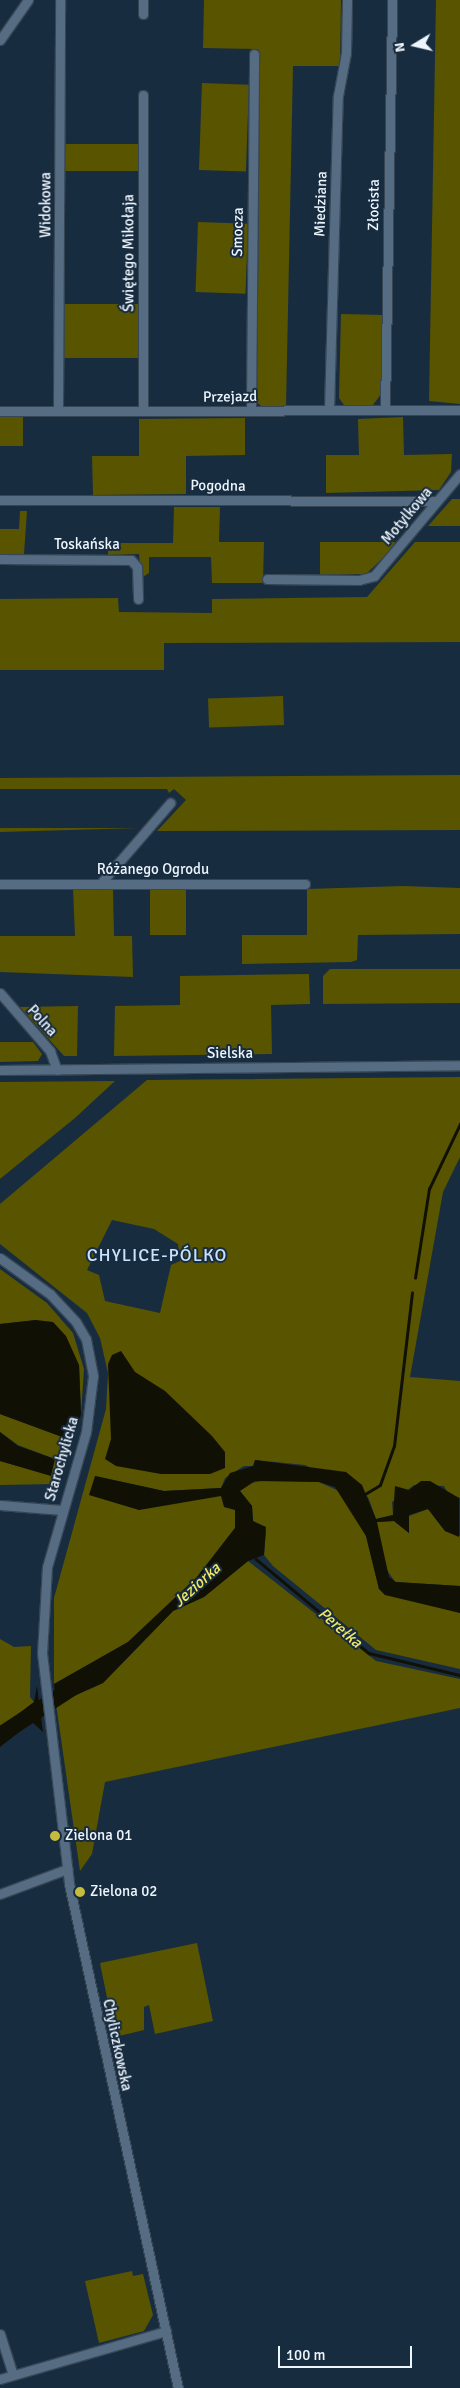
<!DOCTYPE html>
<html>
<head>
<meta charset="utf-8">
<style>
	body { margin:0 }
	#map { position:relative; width:460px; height:2388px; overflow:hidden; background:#182c40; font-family:Signika,sans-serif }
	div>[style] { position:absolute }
	.green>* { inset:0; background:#595400; transform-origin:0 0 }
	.water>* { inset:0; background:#111004 }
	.stream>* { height:2.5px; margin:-1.25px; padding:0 1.25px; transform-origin:1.25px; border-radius:1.25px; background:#111004 }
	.river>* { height:16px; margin:-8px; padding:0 8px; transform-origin:8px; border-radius:8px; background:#111004 }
	.roads { filter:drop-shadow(1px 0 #364655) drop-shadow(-1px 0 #364655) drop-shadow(0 1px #364655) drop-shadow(0 -1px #364655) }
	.minor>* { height:9px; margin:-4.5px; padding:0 4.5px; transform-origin:4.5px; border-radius:4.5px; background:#566c83 }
	.dots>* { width:14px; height:14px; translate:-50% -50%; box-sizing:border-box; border:2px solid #182c40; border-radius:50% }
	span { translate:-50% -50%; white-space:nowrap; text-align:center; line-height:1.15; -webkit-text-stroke:4px #182c40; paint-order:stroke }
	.street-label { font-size:15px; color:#edf5fd }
	.poi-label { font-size:15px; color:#edf5fd }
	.left { translate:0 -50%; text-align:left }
	.water-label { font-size:16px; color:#f3e963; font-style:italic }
	.quarter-label { font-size:18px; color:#c9e3fd; letter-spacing:1px }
	.north { position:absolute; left:390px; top:20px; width:50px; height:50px; -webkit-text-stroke:4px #182c40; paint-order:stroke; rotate:261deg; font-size:14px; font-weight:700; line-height:20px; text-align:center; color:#edf5fd }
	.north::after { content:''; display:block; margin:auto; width:18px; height:22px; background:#edf5fd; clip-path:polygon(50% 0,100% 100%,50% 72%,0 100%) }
	.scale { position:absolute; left:278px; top:2346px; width:134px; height:22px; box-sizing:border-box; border:2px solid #edf5fd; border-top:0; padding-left:6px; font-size:15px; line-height:18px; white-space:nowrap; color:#edf5fd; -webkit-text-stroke:4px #182c40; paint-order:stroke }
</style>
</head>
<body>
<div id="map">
	<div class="green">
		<i style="clip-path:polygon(204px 0,341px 0,340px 66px,293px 66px,286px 407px,261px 406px,255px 401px,258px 49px,203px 48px)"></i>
		<i style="clip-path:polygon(436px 0,460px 0,460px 404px,429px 401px)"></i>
		<i style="left:202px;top:83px;width:47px;height:87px;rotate:2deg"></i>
		<i style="left:65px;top:144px;width:73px;height:27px"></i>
		<i style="left:198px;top:222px;width:50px;height:70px;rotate:2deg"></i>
		<i style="left:64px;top:304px;width:74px;height:54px"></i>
		<i style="clip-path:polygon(341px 314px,384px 315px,381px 394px,373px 405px,344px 405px,339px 398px)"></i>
		<i style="left:0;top:417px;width:23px;height:29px"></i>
		<i style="clip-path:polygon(403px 417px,404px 455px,452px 454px,451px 472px,439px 490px,326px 493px,326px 455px,359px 455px,358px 419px)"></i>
		<i style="clip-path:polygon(245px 418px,245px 455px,186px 456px,186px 494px,93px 495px,92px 456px,139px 456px,139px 419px)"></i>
		<i style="clip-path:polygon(452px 499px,460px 499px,460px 526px,428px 526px)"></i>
		<i style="clip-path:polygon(174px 507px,220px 507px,219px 542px,264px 542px,263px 583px,212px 583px,211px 557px,149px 557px,149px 573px,141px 578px,139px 554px,108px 555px,108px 543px,173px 543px)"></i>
		<i style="clip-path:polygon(20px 511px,27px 511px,24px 554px,0 555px,0 529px,19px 529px)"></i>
		<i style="clip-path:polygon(320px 542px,394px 542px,397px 545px,366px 574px,320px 575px)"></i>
		<i style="clip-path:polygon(415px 542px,460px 542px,460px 642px,164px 643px,164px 670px,0 670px,0 599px,118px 598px,119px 612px,212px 613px,212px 599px,367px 597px)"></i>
		<i style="left:283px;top:696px;width:29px;height:75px;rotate:88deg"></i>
		<i style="clip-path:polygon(460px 775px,460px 830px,157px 831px,186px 800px,174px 789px,169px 793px,167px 789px,0 789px,0 778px)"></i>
		<i style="clip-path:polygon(0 828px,139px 828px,0 832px)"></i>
		<i style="clip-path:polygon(403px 886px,460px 888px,460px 934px,358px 935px,357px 960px,351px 962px,242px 964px,242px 935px,307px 935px,307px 889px)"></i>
		<i style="left:186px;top:888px;width:47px;height:36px;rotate:90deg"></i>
		<i style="clip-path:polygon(73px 889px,113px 890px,114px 936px,132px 936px,133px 977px,0 972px,0 936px,75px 936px)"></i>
		<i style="clip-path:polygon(330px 969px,460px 969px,460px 1003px,323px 1004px,323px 976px)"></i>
		<i style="clip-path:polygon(309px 974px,310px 1004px,271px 1005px,272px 1054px,114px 1056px,115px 1006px,180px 1005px,180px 976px)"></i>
		<i style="clip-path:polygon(78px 1006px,77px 1056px,64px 1056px,20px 1007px)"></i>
		<i style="clip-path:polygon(0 1042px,33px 1042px,42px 1054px,38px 1061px,0 1062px)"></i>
		<i style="clip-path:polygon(evenodd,460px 1077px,460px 1157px,443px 1192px,410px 1377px,460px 1381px,460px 1498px,448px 1494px,444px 1486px,414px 1485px,392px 1502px,393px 1515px,376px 1519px,368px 1497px,305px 1465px,255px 1460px,254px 1466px,244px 1466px,225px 1478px,221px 1488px,164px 1491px,95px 1476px,139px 1509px,221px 1495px,235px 1510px,235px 1528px,197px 1577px,128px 1642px,54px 1684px,54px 1598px,106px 1409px,108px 1373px,100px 1338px,87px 1313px,0 1244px,0 1204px,147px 1080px,460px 1077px,112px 1220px,154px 1229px,178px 1244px,180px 1261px,171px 1265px,160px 1313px,105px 1301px,99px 1275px,87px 1270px,112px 1220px)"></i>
		<i style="clip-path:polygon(115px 1081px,75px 1118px,0 1179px,0 1082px)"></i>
		<i style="clip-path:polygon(0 1269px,47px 1303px,73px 1333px,84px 1369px,81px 1414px,79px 1365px,36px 1320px,0 1324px)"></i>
		<i style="clip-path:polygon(0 1414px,73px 1441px,56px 1484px,0 1485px,0 1461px,50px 1475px,55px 1459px,18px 1445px,0 1432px)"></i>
		<i style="clip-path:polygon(266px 1480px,319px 1482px,341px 1492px,366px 1536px,379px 1589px,460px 1613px,460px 1669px,376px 1650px,273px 1566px,264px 1555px,266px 1531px,253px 1521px,252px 1506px,240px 1491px,247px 1484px)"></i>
		<i style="clip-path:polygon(428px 1509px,445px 1531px,460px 1536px,460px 1586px,395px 1582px,385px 1567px,376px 1522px,394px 1521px,409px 1533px,409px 1516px)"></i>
		<i style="clip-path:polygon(248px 1561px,376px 1661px,460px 1679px,460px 1708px,105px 1782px,92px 1854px,80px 1871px,56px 1704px,103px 1683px,173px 1611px,204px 1597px)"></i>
		<i style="clip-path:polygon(0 1639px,14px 1647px,31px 1646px,30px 1697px,34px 1702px,0 1728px)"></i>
		<i style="clip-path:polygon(197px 1943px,213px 2021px,155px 2034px,149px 2005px,144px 2007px,144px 2030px,115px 2037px,100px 1963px)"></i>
		<i style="clip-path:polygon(132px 2271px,133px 2276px,143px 2274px,153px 2315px,144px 2331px,99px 2343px,85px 2281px)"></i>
	</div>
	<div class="water">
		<i style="clip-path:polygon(36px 1320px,53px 1322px,66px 1336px,79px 1365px,81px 1414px,73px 1441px,0 1414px,0 1324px)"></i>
		<i style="clip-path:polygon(121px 1351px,135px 1372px,165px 1391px,212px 1436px,225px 1452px,225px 1468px,210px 1474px,161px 1474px,116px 1466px,105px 1459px,111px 1439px,108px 1364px,112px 1355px)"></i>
		<i style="clip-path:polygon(0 1432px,18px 1446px,55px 1459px,51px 1476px,0 1461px)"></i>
		<i style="clip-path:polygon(255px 1460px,346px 1472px,362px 1485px,376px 1519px,393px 1515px,395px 1486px,409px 1490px,421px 1481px,430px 1481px,459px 1498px,459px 1537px,445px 1531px,428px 1509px,409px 1515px,409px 1533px,394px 1521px,377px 1522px,389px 1577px,396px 1582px,460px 1586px,460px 1613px,385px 1595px,379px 1589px,366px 1536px,335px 1487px,319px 1482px,255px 1481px,240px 1491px,252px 1506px,253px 1521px,266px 1527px,264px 1555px,248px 1561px,204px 1597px,173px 1611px,103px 1683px,56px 1704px,54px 1684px,128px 1642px,197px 1577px,235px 1528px,235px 1510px,224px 1507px,221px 1496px,139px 1510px,89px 1495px,95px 1476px,164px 1491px,221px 1488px,230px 1473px,253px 1466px)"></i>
		<i style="clip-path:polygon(37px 1686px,43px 1732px,32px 1722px,0 1747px,0 1728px,34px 1702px)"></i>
	</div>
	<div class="stream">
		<i style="left:415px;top:1278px;width:90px;rotate:-81.1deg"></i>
		<i style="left:429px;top:1189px;width:72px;rotate:-64.5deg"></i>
		<i style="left:365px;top:1494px;width:17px;rotate:-31deg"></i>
		<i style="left:380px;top:1485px;width:41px;rotate:-70.3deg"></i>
		<i style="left:394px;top:1446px;width:154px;rotate:-83.3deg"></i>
		<i style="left:256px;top:1559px;width:147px;rotate:39.8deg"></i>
		<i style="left:369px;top:1653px;width:94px;rotate:13.6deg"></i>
	</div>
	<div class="river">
		<i style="left:0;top:1735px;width:88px;rotate:-33deg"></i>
	</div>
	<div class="roads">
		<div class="minor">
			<i style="left:143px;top:0;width:14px;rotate:90deg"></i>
			<i style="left:0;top:40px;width:49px;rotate:-55deg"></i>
			<i style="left:251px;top:410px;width:356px;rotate:-89.5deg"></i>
			<i style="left:329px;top:410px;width:314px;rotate:-88.4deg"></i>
			<i style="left:338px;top:96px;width:44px;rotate:-79.5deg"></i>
			<i style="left:346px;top:53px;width:53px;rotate:-88.9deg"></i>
			<i style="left:385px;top:410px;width:410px;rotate:-89deg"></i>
			<i style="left:0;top:411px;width:460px;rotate:-0.1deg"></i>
			<i style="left:58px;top:411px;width:411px;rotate:-89.7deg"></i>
			<i style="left:143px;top:411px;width:316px;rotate:-90deg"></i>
			<i style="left:0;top:500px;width:436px;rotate:0.1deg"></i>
			<i style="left:0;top:559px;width:131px;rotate:0.4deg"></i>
			<i style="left:131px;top:560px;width:9px;rotate:49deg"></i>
			<i style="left:137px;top:567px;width:32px;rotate:88deg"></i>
			<i style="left:267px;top:579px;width:92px;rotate:0.6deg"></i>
			<i style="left:359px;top:580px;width:16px;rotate:-15deg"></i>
			<i style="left:374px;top:576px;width:133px;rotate:-49.9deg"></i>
			<i style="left:101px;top:883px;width:106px;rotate:-49.2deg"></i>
			<i style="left:0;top:884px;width:305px"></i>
			<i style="left:0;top:993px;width:77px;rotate:49.2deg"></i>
			<i style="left:50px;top:1051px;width:20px;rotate:70deg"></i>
			<i style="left:0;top:1070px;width:460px;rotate:-0.6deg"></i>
			<i style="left:0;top:1258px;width:62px;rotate:35.8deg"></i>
			<i style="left:50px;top:1294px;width:38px;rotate:47deg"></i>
			<i style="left:76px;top:1322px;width:20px;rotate:60deg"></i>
			<i style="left:86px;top:1339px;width:38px;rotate:79deg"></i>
			<i style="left:93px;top:1376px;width:56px;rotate:97.1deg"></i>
			<i style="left:86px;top:1432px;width:141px;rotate:106.1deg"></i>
			<i style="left:47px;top:1567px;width:86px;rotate:93.3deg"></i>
			<i style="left:42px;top:1653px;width:233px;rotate:83.3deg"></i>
			<i style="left:69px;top:1884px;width:516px;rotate:77.8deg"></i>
			<i style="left:0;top:1505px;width:62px;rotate:4.6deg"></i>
			<i style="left:0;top:1894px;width:72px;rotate:-20.5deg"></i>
			<i style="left:0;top:2334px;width:43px;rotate:72.4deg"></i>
			<i style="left:0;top:2379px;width:173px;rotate:-16.1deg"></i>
		</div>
	</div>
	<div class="dots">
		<i style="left:55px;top:1836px;background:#c5bc3d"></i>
		<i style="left:80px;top:1892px;background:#c5bc3d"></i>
	</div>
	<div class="street-label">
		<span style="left:321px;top:204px;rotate:-88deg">Miedziana</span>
		<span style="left:46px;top:205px;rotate:-90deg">Widokowa</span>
		<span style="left:374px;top:205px;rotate:-89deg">Złocista</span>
		<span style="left:238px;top:232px;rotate:-89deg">Smocza</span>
		<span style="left:129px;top:253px;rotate:-90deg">Świętego Mikołaja</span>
		<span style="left:230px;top:397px;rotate:-1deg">Przejazd</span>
		<span style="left:218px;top:486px;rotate:1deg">Pogodna</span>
		<span style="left:407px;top:516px;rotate:-50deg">Motylkowa</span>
		<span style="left:87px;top:545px">Toskańska</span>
		<span style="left:153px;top:870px">Różanego Ogrodu</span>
		<span style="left:42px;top:1021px;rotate:48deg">Polna</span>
		<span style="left:230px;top:1054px">Sielska</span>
		<span style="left:62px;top:1459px;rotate:-74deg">Starochylicka</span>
		<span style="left:117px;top:2045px;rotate:78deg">Chyliczkowska</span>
	</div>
	<div class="poi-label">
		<span class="left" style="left:65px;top:1836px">Zielona 01</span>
		<span class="left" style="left:90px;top:1892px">Zielona 02</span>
	</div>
	<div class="water-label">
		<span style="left:197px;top:1585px;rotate:-42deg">Jeziorka</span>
		<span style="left:340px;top:1628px;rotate:41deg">Perełka</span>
	</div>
	<div class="quarter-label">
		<span style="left:157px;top:1255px">CHYLICE-PÓLKO</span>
	</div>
	<div class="north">N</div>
	<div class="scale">100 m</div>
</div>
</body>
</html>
